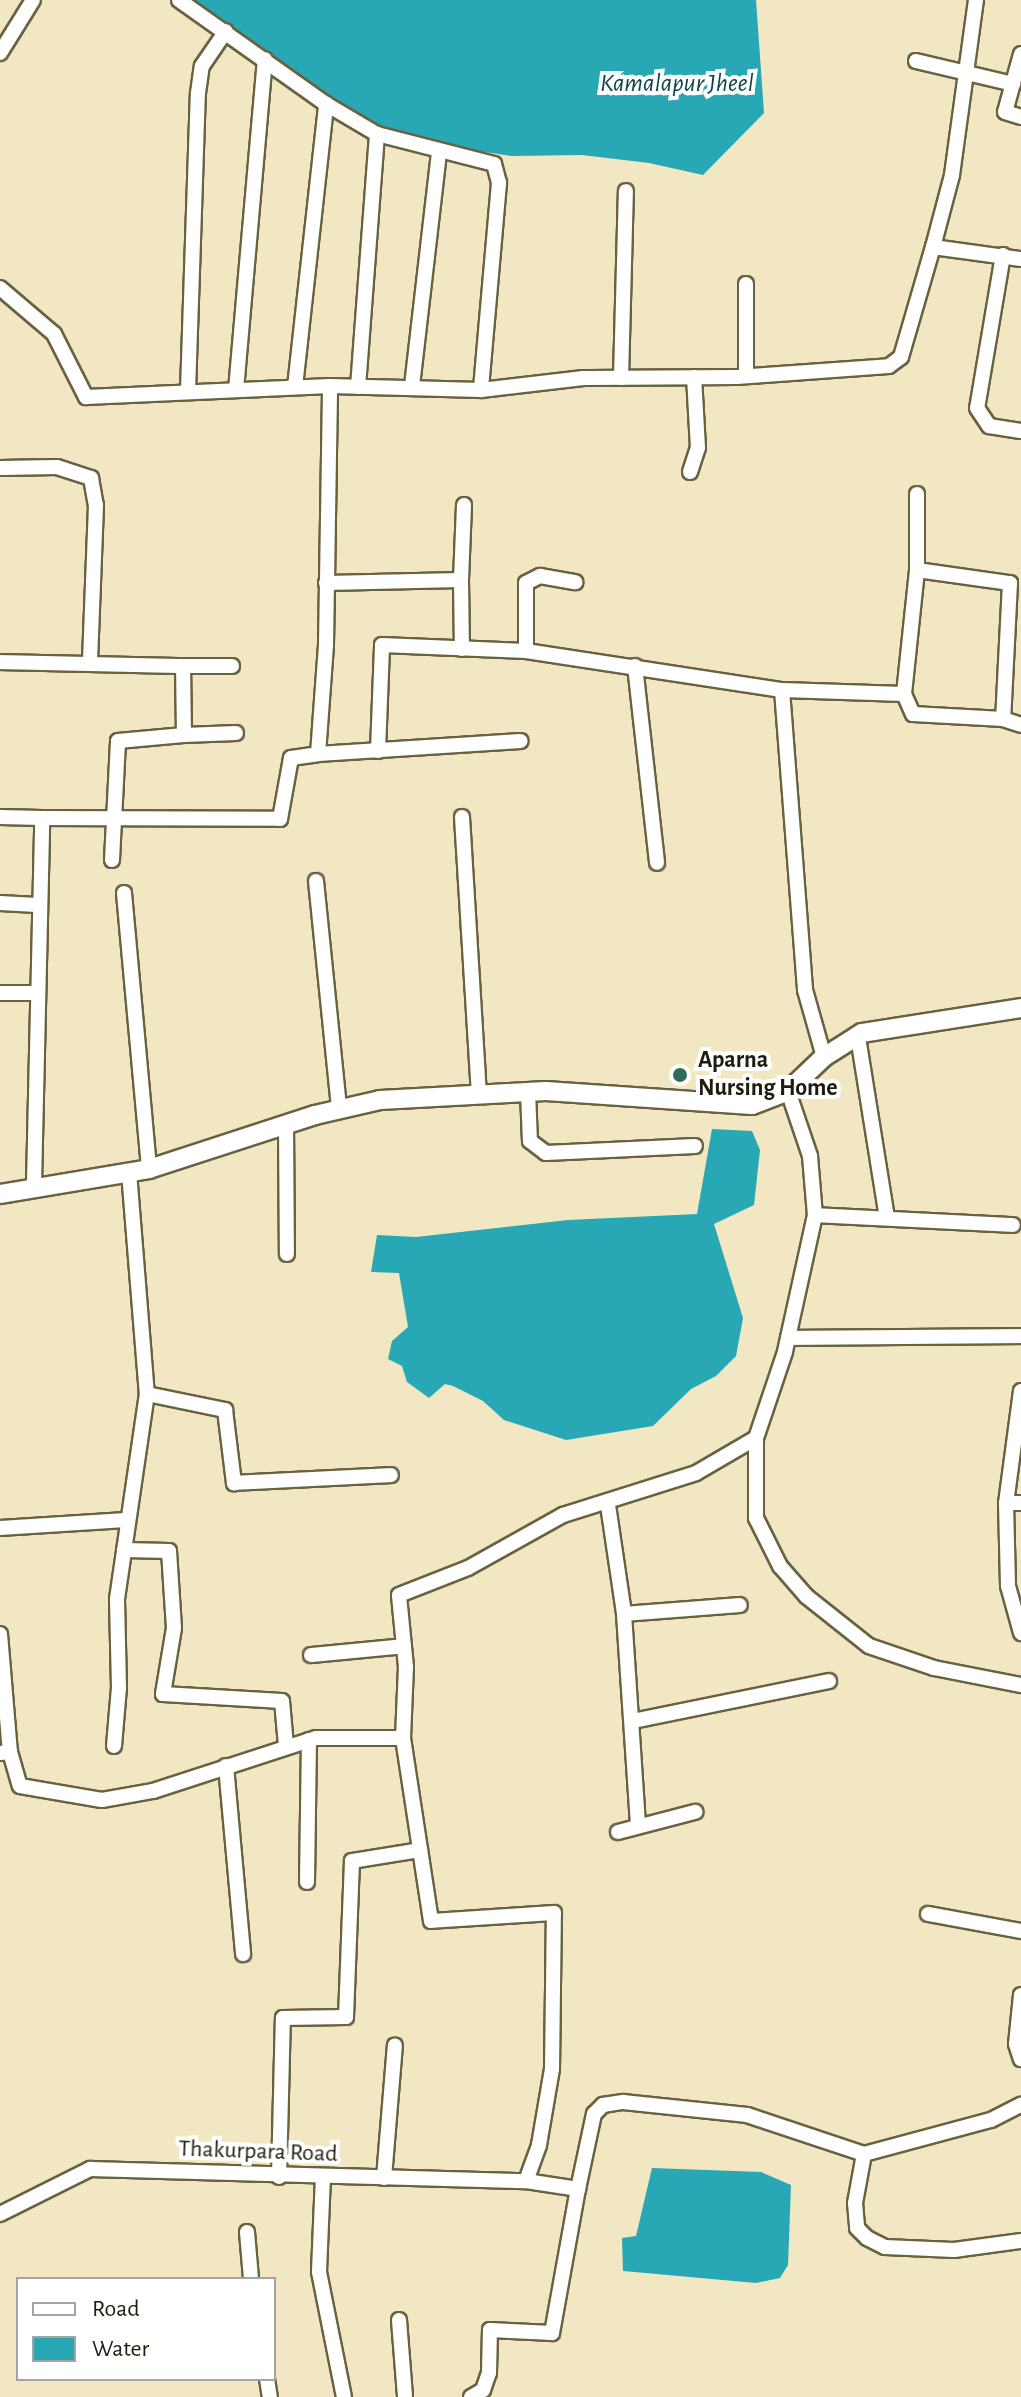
<!DOCTYPE html>
<html>
<head>
<meta charset="utf-8">
<style>
	body { margin:0 }
	#map { position:relative; width:1021px; height:2397px; overflow:hidden; background:#f1e7c3; font-family:"Alegreya Sans",sans-serif }
	div>[style] { position:absolute }
	.water>* { inset:0; background:#28a7b4 }
	.roads { filter:drop-shadow(2px 0 #6a6141) drop-shadow(-2px 0 #6a6141) drop-shadow(0 2px #6a6141) drop-shadow(0 -2px #6a6141) }
	.minor>* { height:14px; margin:-7px; padding:0 7px; transform-origin:7px; border-radius:7px; background:#fff }
	.tertiary>* { height:18px; margin:-9px; padding:0 9px; transform-origin:9px; border-radius:9px; background:#fff }
	.dots>* { width:22px; height:22px; translate:-50% -50%; box-sizing:border-box; border:4px solid #fff; border-radius:50% }
	span { translate:-50% -50%; white-space:nowrap; text-align:center; line-height:1.15; -webkit-text-stroke:8px #fff; paint-order:stroke }
	.poi-label { font-size:24px; color:#1f1b0e; font-weight:700 }
	.left { translate:0 -50%; text-align:left }
	.street-label { font-size:24px; color:#1f1b0e }
	.water-label { font-size:26px; color:#0e444a; font-style:italic }
	.legend { position:absolute; left:16px; top:2277px; width:260px; height:104px; box-sizing:border-box; background:#fff; border:2px solid #a5a49f; margin:0; padding:10px 14px; list-style:none; font-size:24px; color:#1f1b0e }
	.legend li { display:flex; align-items:center; gap:16px; height:40px }
	.legend b { width:40px; border:2px solid #a5a49f }
</style>
</head>
<body>
<div id="map">
	<div class="water">
		<i style="clip-path:polygon(185px 0,756px 0,764px 113px,703px 175px,649px 163px,582px 155px,511px 156px,364px 134px)"></i>
		<i style="clip-path:polygon(712px 1129px,752px 1131px,760px 1150px,754px 1205px,714px 1224px,743px 1318px,736px 1356px,716px 1376px,691px 1389px,653px 1426px,566px 1440px,504px 1420px,483px 1401px,453px 1386px,445px 1384px,429px 1398px,407px 1382px,402px 1366px,388px 1359px,392px 1341px,408px 1327px,399px 1273px,371px 1272px,377px 1235px,416px 1237px,568px 1220px,697px 1214px)"></i>
		<i style="clip-path:polygon(652px 2168px,761px 2172px,791px 2185px,788px 2265px,780px 2278px,756px 2283px,623px 2271px,622px 2238px,636px 2236px)"></i>
	</div>
	<div class="roads">
		<div class="minor">
			<i style="left:179px;top:0;width:180px;rotate:35.3deg"></i>
			<i style="left:326px;top:104px;width:59px;rotate:30.5deg"></i>
			<i style="left:377px;top:134px;width:121px;rotate:14.4deg"></i>
			<i style="left:494px;top:164px;width:20px;rotate:75deg"></i>
			<i style="left:499px;top:183px;width:208px;rotate:95deg"></i>
			<i style="left:0;top:53px;width:62px;rotate:-58.1deg"></i>
			<i style="left:1021px;top:54px;width:60px;rotate:105.4deg"></i>
			<i style="left:1005px;top:112px;width:17px;rotate:17deg"></i>
			<i style="left:916px;top:61px;width:100px;rotate:13.3deg"></i>
			<i style="left:933px;top:247px;width:74px;rotate:-75.2deg"></i>
			<i style="left:952px;top:175px;width:177px;rotate:-82.2deg"></i>
			<i style="left:1003px;top:255px;width:155px;rotate:99.6deg"></i>
			<i style="left:977px;top:408px;width:22px;rotate:56deg"></i>
			<i style="left:989px;top:426px;width:32px;rotate:9deg"></i>
			<i style="left:746px;top:284px;width:92px;rotate:90deg"></i>
			<i style="left:0;top:288px;width:71px;rotate:40.4deg"></i>
			<i style="left:54px;top:334px;width:71px;rotate:63.1deg"></i>
			<i style="left:86px;top:397px;width:244px;rotate:-2.6deg"></i>
			<i style="left:330px;top:386px;width:151px;rotate:1.5deg"></i>
			<i style="left:481px;top:390px;width:103px;rotate:-6.7deg"></i>
			<i style="left:583px;top:378px;width:154px;rotate:-0.4deg"></i>
			<i style="left:737px;top:377px;width:152px;rotate:-4.1deg"></i>
			<i style="left:889px;top:366px;width:15px;rotate:-37deg"></i>
			<i style="left:901px;top:357px;width:115px;rotate:-73.8deg"></i>
			<i style="left:933px;top:247px;width:89px;rotate:7.8deg"></i>
			<i style="left:621px;top:378px;width:187px;rotate:-88.5deg"></i>
			<i style="left:412px;top:386px;width:237px;rotate:-83.4deg"></i>
			<i style="left:295px;top:387px;width:285px;rotate:-83.7deg"></i>
			<i style="left:358px;top:387px;width:254px;rotate:-85.7deg"></i>
			<i style="left:236px;top:390px;width:332px;rotate:-85deg"></i>
			<i style="left:188px;top:391px;width:298px;rotate:-88.1deg"></i>
			<i style="left:198px;top:93px;width:27px;rotate:-82deg"></i>
			<i style="left:202px;top:66px;width:42px;rotate:-55.6deg"></i>
			<i style="left:0;top:468px;width:57px;rotate:-1deg"></i>
			<i style="left:57px;top:467px;width:36px;rotate:18deg"></i>
			<i style="left:91px;top:478px;width:27px;rotate:80deg"></i>
			<i style="left:96px;top:505px;width:159px;rotate:92.2deg"></i>
			<i style="left:690px;top:472px;width:25px;rotate:-72deg"></i>
			<i style="left:698px;top:448px;width:71px;rotate:-93.2deg"></i>
			<i style="left:917px;top:570px;width:76px;rotate:-90deg"></i>
			<i style="left:461px;top:580px;width:75px;rotate:-87.7deg"></i>
			<i style="left:326px;top:583px;width:135px;rotate:-1.3deg"></i>
			<i style="left:461px;top:580px;width:69px;rotate:89.2deg"></i>
			<i style="left:526px;top:651px;width:68px;rotate:-90deg"></i>
			<i style="left:526px;top:583px;width:16px;rotate:-27deg"></i>
			<i style="left:540px;top:576px;width:36px;rotate:10deg"></i>
			<i style="left:0;top:662px;width:183px;rotate:1.3deg"></i>
			<i style="left:635px;top:666px;width:198px;rotate:83.6deg"></i>
			<i style="left:782px;top:690px;width:122px;rotate:1.9deg"></i>
			<i style="left:904px;top:694px;width:22px;rotate:66deg"></i>
			<i style="left:913px;top:714px;width:90px;rotate:3.2deg"></i>
			<i style="left:904px;top:694px;width:125px;rotate:-84deg"></i>
			<i style="left:917px;top:570px;width:94px;rotate:8deg"></i>
			<i style="left:1010px;top:583px;width:136px;rotate:92.9deg"></i>
			<i style="left:1003px;top:719px;width:19px;rotate:18deg"></i>
			<i style="left:184px;top:735px;width:52px;rotate:-2.2deg"></i>
			<i style="left:378px;top:751px;width:106px;rotate:-87.8deg"></i>
			<i style="left:382px;top:645px;width:144px;rotate:2.4deg"></i>
			<i style="left:526px;top:651px;width:259px;rotate:8.7deg"></i>
			<i style="left:782px;top:690px;width:301px;rotate:85.6deg"></i>
			<i style="left:805px;top:990px;width:70px;rotate:74.2deg"></i>
			<i style="left:318px;top:754px;width:203px;rotate:-3.7deg"></i>
			<i style="left:0;top:817px;width:42px;rotate:1.4deg"></i>
			<i style="left:462px;top:817px;width:279px;rotate:86.5deg"></i>
			<i style="left:112px;top:860px;width:119px;rotate:-87.1deg"></i>
			<i style="left:118px;top:741px;width:66px;rotate:-5.2deg"></i>
			<i style="left:184px;top:735px;width:69px;rotate:-90.8deg"></i>
			<i style="left:183px;top:666px;width:49px"></i>
			<i style="left:316px;top:881px;width:229px;rotate:84.2deg"></i>
			<i style="left:124px;top:893px;width:277px;rotate:84.8deg"></i>
			<i style="left:0;top:903px;width:37px;rotate:3deg"></i>
			<i style="left:0;top:993px;width:36px"></i>
			<i style="left:858px;top:1037px;width:183px;rotate:80.9deg"></i>
			<i style="left:788px;top:1091px;width:69px;rotate:71.3deg"></i>
			<i style="left:810px;top:1156px;width:59px;rotate:85.2deg"></i>
			<i style="left:815px;top:1215px;width:140px;rotate:102.4deg"></i>
			<i style="left:785px;top:1352px;width:91px;rotate:108.6deg"></i>
			<i style="left:756px;top:1438px;width:80px;rotate:90deg"></i>
			<i style="left:756px;top:1518px;width:54px;rotate:63.4deg"></i>
			<i style="left:780px;top:1566px;width:40px;rotate:49deg"></i>
			<i style="left:806px;top:1596px;width:80px;rotate:38.4deg"></i>
			<i style="left:869px;top:1646px;width:69px;rotate:18.7deg"></i>
			<i style="left:934px;top:1668px;width:89px;rotate:11.1deg"></i>
			<i style="left:528px;top:1092px;width:49px;rotate:87.7deg"></i>
			<i style="left:530px;top:1141px;width:20px;rotate:37deg"></i>
			<i style="left:546px;top:1153px;width:149px;rotate:-2.7deg"></i>
			<i style="left:286px;top:1124px;width:130px;rotate:89.6deg"></i>
			<i style="left:129px;top:1172px;width:223px;rotate:85.4deg"></i>
			<i style="left:147px;top:1394px;width:80px;rotate:11.6deg"></i>
			<i style="left:225px;top:1410px;width:74px;rotate:83deg"></i>
			<i style="left:234px;top:1483px;width:157px;rotate:-2.9deg"></i>
			<i style="left:34px;top:1184px;width:366px;rotate:-88.7deg"></i>
			<i style="left:42px;top:818px;width:238px;rotate:0.2deg"></i>
			<i style="left:280px;top:819px;width:62px;rotate:-79.8deg"></i>
			<i style="left:291px;top:758px;width:27px;rotate:-8deg"></i>
			<i style="left:318px;top:754px;width:109px;rotate:-85.8deg"></i>
			<i style="left:326px;top:645px;width:259px;rotate:-89.1deg"></i>
			<i style="left:815px;top:1215px;width:198px;rotate:2.9deg"></i>
			<i style="left:788px;top:1338px;width:233px;rotate:-0.5deg"></i>
			<i style="left:1021px;top:1391px;width:113px;rotate:97.6deg"></i>
			<i style="left:1006px;top:1503px;width:15px"></i>
			<i style="left:1006px;top:1503px;width:83px;rotate:88.6deg"></i>
			<i style="left:1008px;top:1586px;width:49px;rotate:74.5deg"></i>
			<i style="left:608px;top:1505px;width:110px;rotate:81.6deg"></i>
			<i style="left:624px;top:1614px;width:210px;rotate:86.2deg"></i>
			<i style="left:0;top:1528px;width:126px;rotate:-3.6deg"></i>
			<i style="left:124px;top:1550px;width:45px;rotate:1.3deg"></i>
			<i style="left:169px;top:1551px;width:77px;rotate:86.3deg"></i>
			<i style="left:174px;top:1628px;width:67px;rotate:99.5deg"></i>
			<i style="left:163px;top:1694px;width:119px;rotate:3.4deg"></i>
			<i style="left:282px;top:1701px;width:45px;rotate:84.9deg"></i>
			<i style="left:624px;top:1614px;width:116px;rotate:-4.4deg"></i>
			<i style="left:0;top:1634px;width:118px;rotate:85.2deg"></i>
			<i style="left:311px;top:1655px;width:93px;rotate:-5.5deg"></i>
			<i style="left:633px;top:1721px;width:200px;rotate:-11.5deg"></i>
			<i style="left:114px;top:1746px;width:58px;rotate:-85.1deg"></i>
			<i style="left:119px;top:1688px;width:89px;rotate:-91.3deg"></i>
			<i style="left:117px;top:1599px;width:207px;rotate:-81.7deg"></i>
			<i style="left:0;top:1753px;width:10px;rotate:-6deg"></i>
			<i style="left:10px;top:1752px;width:35px;rotate:74deg"></i>
			<i style="left:20px;top:1786px;width:83px;rotate:9.7deg"></i>
			<i style="left:102px;top:1800px;width:52px;rotate:-10deg"></i>
			<i style="left:153px;top:1791px;width:171px;rotate:-18deg"></i>
			<i style="left:316px;top:1738px;width:87px"></i>
			<i style="left:226px;top:1766px;width:189px;rotate:84.8deg"></i>
			<i style="left:618px;top:1832px;width:80px;rotate:-14.6deg"></i>
			<i style="left:307px;top:1882px;width:142px;rotate:-89.2deg"></i>
			<i style="left:928px;top:1914px;width:95px;rotate:10.4deg"></i>
			<i style="left:1021px;top:1995px;width:49px;rotate:95.8deg"></i>
			<i style="left:1016px;top:2044px;width:16px;rotate:72deg"></i>
			<i style="left:864px;top:2154px;width:50px;rotate:100.4deg"></i>
			<i style="left:855px;top:2203px;width:25px;rotate:85deg"></i>
			<i style="left:857px;top:2228px;width:14px;rotate:45deg"></i>
			<i style="left:867px;top:2238px;width:20px;rotate:27deg"></i>
			<i style="left:885px;top:2247px;width:69px;rotate:2.5deg"></i>
			<i style="left:954px;top:2250px;width:68px;rotate:-7.7deg"></i>
			<i style="left:323px;top:2176px;width:96px;rotate:92.4deg"></i>
			<i style="left:319px;top:2272px;width:127px;rotate:78.7deg"></i>
			<i style="left:279px;top:2177px;width:159px;rotate:-88.6deg"></i>
			<i style="left:283px;top:2018px;width:63px;rotate:-0.9deg"></i>
			<i style="left:346px;top:2017px;width:156px;rotate:-87.8deg"></i>
			<i style="left:352px;top:1861px;width:69px;rotate:-9.2deg"></i>
			<i style="left:384px;top:2178px;width:133px;rotate:-85.3deg"></i>
			<i style="left:526px;top:2181px;width:38px;rotate:-70deg"></i>
			<i style="left:539px;top:2145px;width:77px;rotate:-80.3deg"></i>
			<i style="left:552px;top:2069px;width:156px;rotate:-89.3deg"></i>
			<i style="left:554px;top:1913px;width:123px;rotate:176.3deg"></i>
			<i style="left:431px;top:1921px;width:185px;rotate:-98.7deg"></i>
			<i style="left:403px;top:1738px;width:71px;rotate:-87.6deg"></i>
			<i style="left:406px;top:1667px;width:72px;rotate:-95.6deg"></i>
			<i style="left:399px;top:1595px;width:74px;rotate:-21.4deg"></i>
			<i style="left:468px;top:1568px;width:109px;rotate:-29.2deg"></i>
			<i style="left:563px;top:1515px;width:139px;rotate:-17.5deg"></i>
			<i style="left:696px;top:1473px;width:69px;rotate:-30.3deg"></i>
			<i style="left:0;top:2214px;width:101px;rotate:-26.6deg"></i>
			<i style="left:90px;top:2169px;width:436px;rotate:1.6deg"></i>
			<i style="left:526px;top:2181px;width:53px;rotate:8.7deg"></i>
			<i style="left:578px;top:2189px;width:77px;rotate:-78deg"></i>
			<i style="left:594px;top:2114px;width:13px;rotate:-45deg"></i>
			<i style="left:603px;top:2105px;width:20px;rotate:-9deg"></i>
			<i style="left:623px;top:2102px;width:125px;rotate:6deg"></i>
			<i style="left:747px;top:2115px;width:123px;rotate:18.4deg"></i>
			<i style="left:864px;top:2154px;width:131px;rotate:-15deg"></i>
			<i style="left:991px;top:2120px;width:34px;rotate:-27deg"></i>
			<i style="left:247px;top:2232px;width:47px;rotate:85.1deg"></i>
			<i style="left:399px;top:2320px;width:77px;rotate:85.5deg"></i>
			<i style="left:267px;top:2379px;width:18px;rotate:81deg"></i>
			<i style="left:471px;top:2397px;width:14px;rotate:-30deg"></i>
			<i style="left:483px;top:2390px;width:18px;rotate:-71deg"></i>
			<i style="left:489px;top:2373px;width:43px;rotate:-88.7deg"></i>
			<i style="left:490px;top:2330px;width:62px;rotate:2.8deg"></i>
			<i style="left:552px;top:2333px;width:146px;rotate:-79.8deg"></i>
		</div>
		<div class="tertiary">
			<i style="left:0;top:1194px;width:151px;rotate:-9.5deg"></i>
			<i style="left:149px;top:1169px;width:175px;rotate:-18deg"></i>
			<i style="left:315px;top:1115px;width:67px;rotate:-13deg"></i>
			<i style="left:380px;top:1100px;width:166px;rotate:-3.1deg"></i>
			<i style="left:546px;top:1091px;width:206px;rotate:3.9deg"></i>
			<i style="left:752px;top:1105px;width:39px;rotate:-21deg"></i>
			<i style="left:788px;top:1091px;width:50px;rotate:-43.4deg"></i>
			<i style="left:824px;top:1057px;width:45px;rotate:-32.3deg"></i>
			<i style="left:862px;top:1033px;width:161px;rotate:-8.9deg"></i>
		</div>
	</div>
	<div class="dots">
		<i style="left:680px;top:1075px;background:#2f6d5a"></i>
	</div>
	<div class="poi-label">
		<span class="left" style="left:698px;top:1075px">Aparna<br>Nursing Home</span>
	</div>
	<div class="street-label">
		<span style="left:258px;top:2152px;rotate:2deg">Thakurpara Road</span>
	</div>
	<div class="water-label">
		<span style="left:677px;top:84px">Kamalapur Jheel</span>
	</div>
	<ul class="legend">
	<li><b style="height:10px;background:#fff"></b>Road</li>
	<li><b style="height:22px;background:#28a7b4"></b>Water</li>
	</ul>
</div>
</body>
</html>
